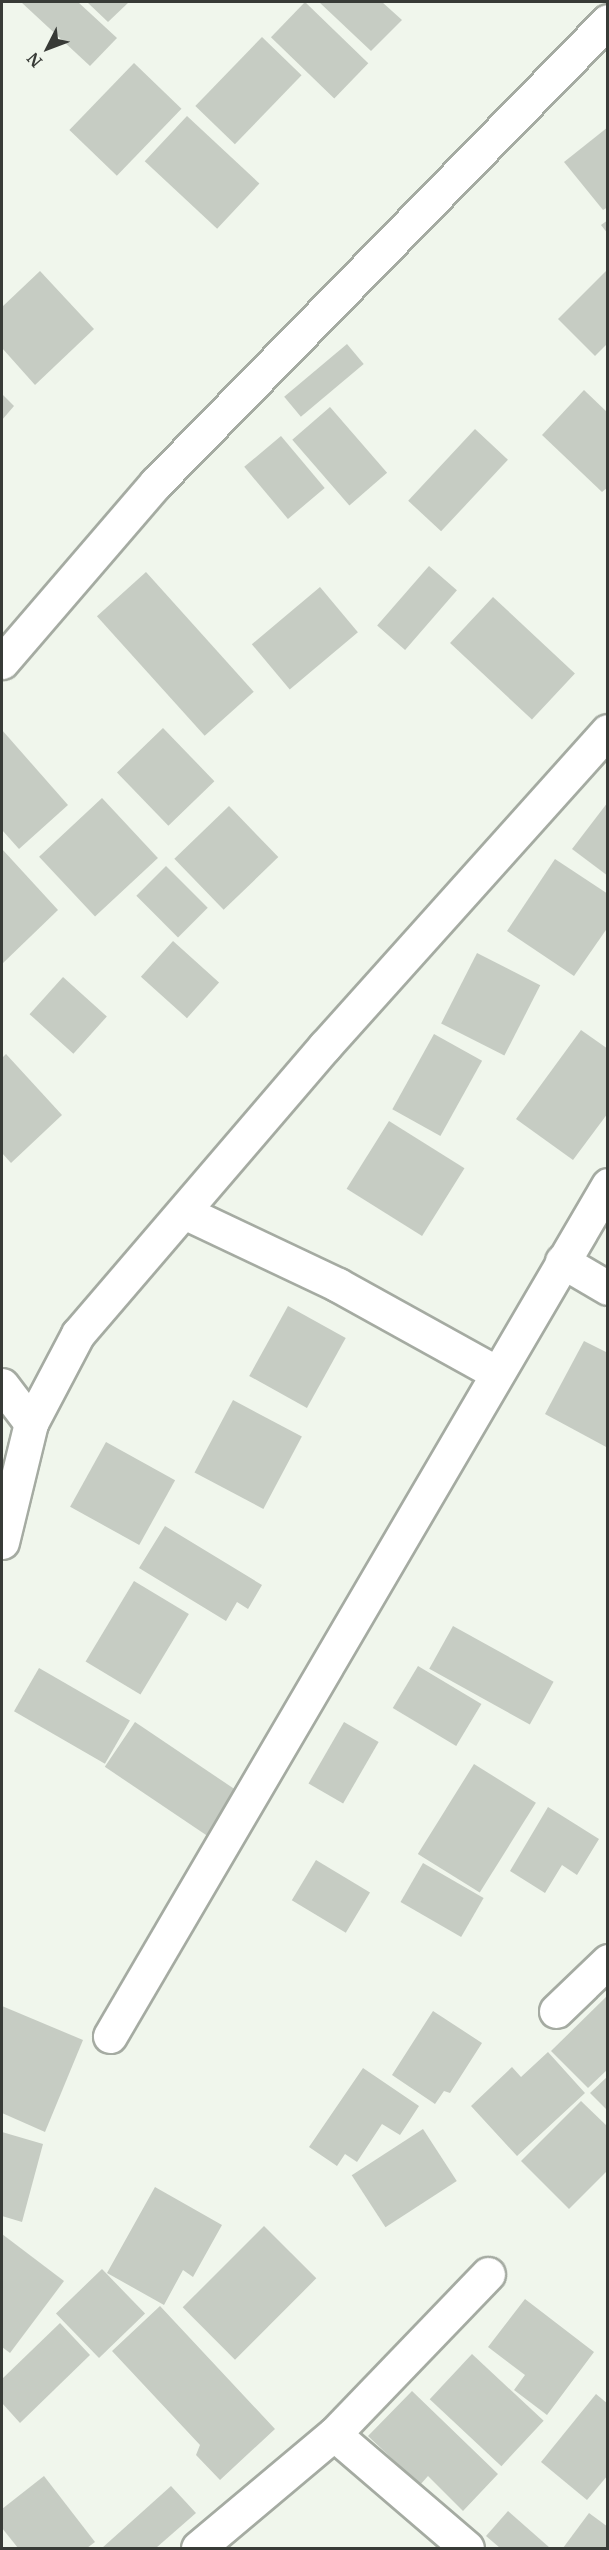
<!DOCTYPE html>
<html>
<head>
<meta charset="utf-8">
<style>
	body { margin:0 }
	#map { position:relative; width:609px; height:2550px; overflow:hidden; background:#f0f6ec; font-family:Merriweather,serif }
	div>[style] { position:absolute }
	.building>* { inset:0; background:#c6ccc3; transform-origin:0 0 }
	.roads { filter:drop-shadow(2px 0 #a5aba2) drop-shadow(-2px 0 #a5aba2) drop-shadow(0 2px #a5aba2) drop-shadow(0 -2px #a5aba2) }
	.minor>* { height:33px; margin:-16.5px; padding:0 16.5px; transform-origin:16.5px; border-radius:16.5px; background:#fff }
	span { translate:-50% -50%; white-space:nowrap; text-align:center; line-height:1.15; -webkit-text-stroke:4.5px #f0f6ec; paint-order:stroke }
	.frame { position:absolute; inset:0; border:3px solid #383b37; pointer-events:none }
	.north { position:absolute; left:18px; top:18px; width:60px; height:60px; -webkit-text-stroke:4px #f0f6ec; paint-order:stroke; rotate:228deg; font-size:16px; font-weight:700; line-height:24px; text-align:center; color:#383b37 }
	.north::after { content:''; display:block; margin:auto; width:21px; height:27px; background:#383b37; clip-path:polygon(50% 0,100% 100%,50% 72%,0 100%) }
</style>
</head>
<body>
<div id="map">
	<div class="building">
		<i style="clip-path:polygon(21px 2px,78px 2px,117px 38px,90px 66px)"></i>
		<i style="clip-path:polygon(87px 2px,129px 2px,108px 22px)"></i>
		<i style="left:305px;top:2px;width:88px;height:49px;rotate:44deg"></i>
		<i style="clip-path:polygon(319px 2px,382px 2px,402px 20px,371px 51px)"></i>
		<i style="left:262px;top:37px;width:55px;height:96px;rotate:44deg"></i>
		<i style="left:134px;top:63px;width:66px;height:93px;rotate:44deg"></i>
		<i style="left:187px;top:116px;width:99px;height:62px;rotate:43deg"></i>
		<i style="clip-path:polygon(608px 127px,608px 207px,603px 210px,564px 162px)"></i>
		<i style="clip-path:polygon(608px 220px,608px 234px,601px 225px)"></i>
		<i style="clip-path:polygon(608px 269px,608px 343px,595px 356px,558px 319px)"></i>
		<i style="clip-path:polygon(40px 271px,94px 329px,35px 385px,2px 348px,2px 307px)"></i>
		<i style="left:347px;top:344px;width:26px;height:82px;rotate:50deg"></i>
		<i style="clip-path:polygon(584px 390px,608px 413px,608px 487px,602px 492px,542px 435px)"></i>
		<i style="clip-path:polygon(2px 394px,14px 406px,2px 420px)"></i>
		<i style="left:330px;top:407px;width:87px;height:50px;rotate:49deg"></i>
		<i style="left:475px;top:429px;width:45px;height:98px;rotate:43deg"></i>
		<i style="left:281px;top:436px;width:68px;height:48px;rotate:50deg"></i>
		<i style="left:429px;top:566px;width:37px;height:79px;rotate:41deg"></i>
		<i style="left:146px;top:572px;width:161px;height:66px;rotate:48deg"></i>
		<i style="left:320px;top:587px;width:59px;height:89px;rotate:50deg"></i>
		<i style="left:493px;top:597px;width:112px;height:63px;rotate:43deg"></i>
		<i style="left:163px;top:728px;width:74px;height:64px;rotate:46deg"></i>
		<i style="clip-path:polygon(2px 730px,68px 805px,19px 849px,2px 830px)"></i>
		<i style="left:102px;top:798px;width:82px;height:86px;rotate:47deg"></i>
		<i style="clip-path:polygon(608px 802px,608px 876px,572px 849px)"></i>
		<i style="left:229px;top:806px;width:71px;height:76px;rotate:46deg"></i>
		<i style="clip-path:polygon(2px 849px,58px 910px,2px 964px)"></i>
		<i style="clip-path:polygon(555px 859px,608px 894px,608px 927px,574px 976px,507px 931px)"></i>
		<i style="left:166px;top:866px;width:59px;height:42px;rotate:45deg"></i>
		<i style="left:173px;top:941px;width:62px;height:48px;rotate:42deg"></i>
		<i style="left:477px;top:953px;width:71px;height:79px;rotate:27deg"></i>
		<i style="left:63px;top:977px;width:59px;height:50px;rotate:42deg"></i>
		<i style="clip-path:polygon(581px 1030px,608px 1049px,608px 1113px,573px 1160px,516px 1119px)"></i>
		<i style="left:434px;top:1034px;width:55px;height:86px;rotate:29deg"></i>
		<i style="clip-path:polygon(6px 1054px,62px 1115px,11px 1163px,2px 1153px,2px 1058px)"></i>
		<i style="left:389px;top:1121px;width:89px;height:80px;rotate:32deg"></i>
		<i style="left:288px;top:1306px;width:66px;height:80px;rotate:29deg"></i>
		<i style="clip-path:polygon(584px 1341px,608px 1353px,608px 1448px,545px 1414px)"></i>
		<i style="left:233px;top:1400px;width:78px;height:82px;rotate:28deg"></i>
		<i style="left:106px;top:1442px;width:79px;height:74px;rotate:29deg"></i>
		<i style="clip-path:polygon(165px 1526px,262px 1585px,248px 1609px,237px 1602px,226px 1621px,139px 1568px)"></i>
		<i style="left:134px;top:1581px;width:64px;height:94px;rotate:31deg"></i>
		<i style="left:453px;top:1626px;width:115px;height:49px;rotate:29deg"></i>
		<i style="left:418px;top:1666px;width:74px;height:49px;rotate:31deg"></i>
		<i style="left:39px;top:1668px;width:105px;height:50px;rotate:30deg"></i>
		<i style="left:135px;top:1722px;width:128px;height:54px;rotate:34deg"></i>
		<i style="left:344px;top:1722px;width:40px;height:71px;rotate:30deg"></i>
		<i style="left:474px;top:1764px;width:73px;height:106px;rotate:32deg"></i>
		<i style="clip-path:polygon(548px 1807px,599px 1839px,577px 1875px,562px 1865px,545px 1893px,510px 1871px)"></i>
		<i style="left:316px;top:1860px;width:63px;height:47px;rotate:31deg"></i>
		<i style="left:423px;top:1863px;width:70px;height:45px;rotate:30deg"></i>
		<i style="clip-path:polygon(608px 1995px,608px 2069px,588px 2088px,551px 2051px)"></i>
		<i style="clip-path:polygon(2px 2006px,83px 2040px,45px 2132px,2px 2113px)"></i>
		<i style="clip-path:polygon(433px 2011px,482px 2043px,450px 2093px,444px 2091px,435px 2104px,392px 2075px)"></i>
		<i style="clip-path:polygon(548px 2052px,585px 2093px,517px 2156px,471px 2106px,512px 2067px,521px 2077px)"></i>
		<i style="clip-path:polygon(363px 2068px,419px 2106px,400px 2135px,382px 2124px,357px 2162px,345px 2154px,337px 2166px,309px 2147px)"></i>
		<i style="clip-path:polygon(608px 2076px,608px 2111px,590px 2093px)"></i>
		<i style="clip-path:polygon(581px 2101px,608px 2127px,608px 2170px,569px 2209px,521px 2161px)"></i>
		<i style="left:423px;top:2129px;width:62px;height:85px;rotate:57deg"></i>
		<i style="clip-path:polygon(2px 2132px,43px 2144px,22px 2222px,2px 2216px)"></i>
		<i style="clip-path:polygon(155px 2187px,222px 2225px,193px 2277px,183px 2270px,164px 2305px,107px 2273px)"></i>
		<i style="left:264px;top:2226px;width:74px;height:115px;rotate:45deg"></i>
		<i style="clip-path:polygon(2px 2234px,64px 2281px,10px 2353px,2px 2347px)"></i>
		<i style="left:102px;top:2269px;width:62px;height:64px;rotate:46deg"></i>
		<i style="clip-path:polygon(525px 2299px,594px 2352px,547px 2415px,514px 2390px,525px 2375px,488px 2347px)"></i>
		<i style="clip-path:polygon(160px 2306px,275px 2429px,220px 2480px,196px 2455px,200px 2445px,112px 2351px)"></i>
		<i style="clip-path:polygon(60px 2323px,90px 2355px,20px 2423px,2px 2403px,2px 2379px)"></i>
		<i style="left:472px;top:2354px;width:98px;height:62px;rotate:43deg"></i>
		<i style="clip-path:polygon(412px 2391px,498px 2474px,463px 2511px,428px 2476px,420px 2485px,368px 2436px)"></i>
		<i style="clip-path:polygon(596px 2394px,608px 2404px,608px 2475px,587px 2500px,541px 2462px)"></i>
		<i style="clip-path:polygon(44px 2476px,95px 2542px,87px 2548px,18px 2548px,2px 2528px,2px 2509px)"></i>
		<i style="clip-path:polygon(171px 2486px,196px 2513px,156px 2548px,102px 2548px)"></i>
		<i style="clip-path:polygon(508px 2511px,550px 2548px,500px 2548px,486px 2536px)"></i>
		<i style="clip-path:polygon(589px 2513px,608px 2527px,608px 2548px,563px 2548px)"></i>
	</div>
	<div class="roads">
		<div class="minor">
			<i style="left:2px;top:662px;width:236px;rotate:-49.3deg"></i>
			<i style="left:156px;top:483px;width:646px;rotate:-45.63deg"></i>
			<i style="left:186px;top:1213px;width:168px;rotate:25.3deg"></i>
			<i style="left:338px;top:1285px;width:179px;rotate:29deg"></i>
			<i style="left:562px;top:1261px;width:53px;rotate:30.4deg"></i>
			<i style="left:2px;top:1385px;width:48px;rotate:52.7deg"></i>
			<i style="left:2px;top:1542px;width:122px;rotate:-76.3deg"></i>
			<i style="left:31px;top:1423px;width:101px;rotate:-62.2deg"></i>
			<i style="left:78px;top:1334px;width:379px;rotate:-49.4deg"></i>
			<i style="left:325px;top:1046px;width:423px;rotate:-48.1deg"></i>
			<i style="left:556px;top:2011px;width:72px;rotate:-43.9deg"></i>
			<i style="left:110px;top:2036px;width:986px;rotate:-59.66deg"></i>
			<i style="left:334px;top:2434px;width:175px;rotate:40.6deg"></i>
			<i style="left:198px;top:2548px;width:177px;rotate:-40deg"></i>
			<i style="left:334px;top:2434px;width:222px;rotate:-46.1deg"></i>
		</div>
	</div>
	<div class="frame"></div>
	<div class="north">N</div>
</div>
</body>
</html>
